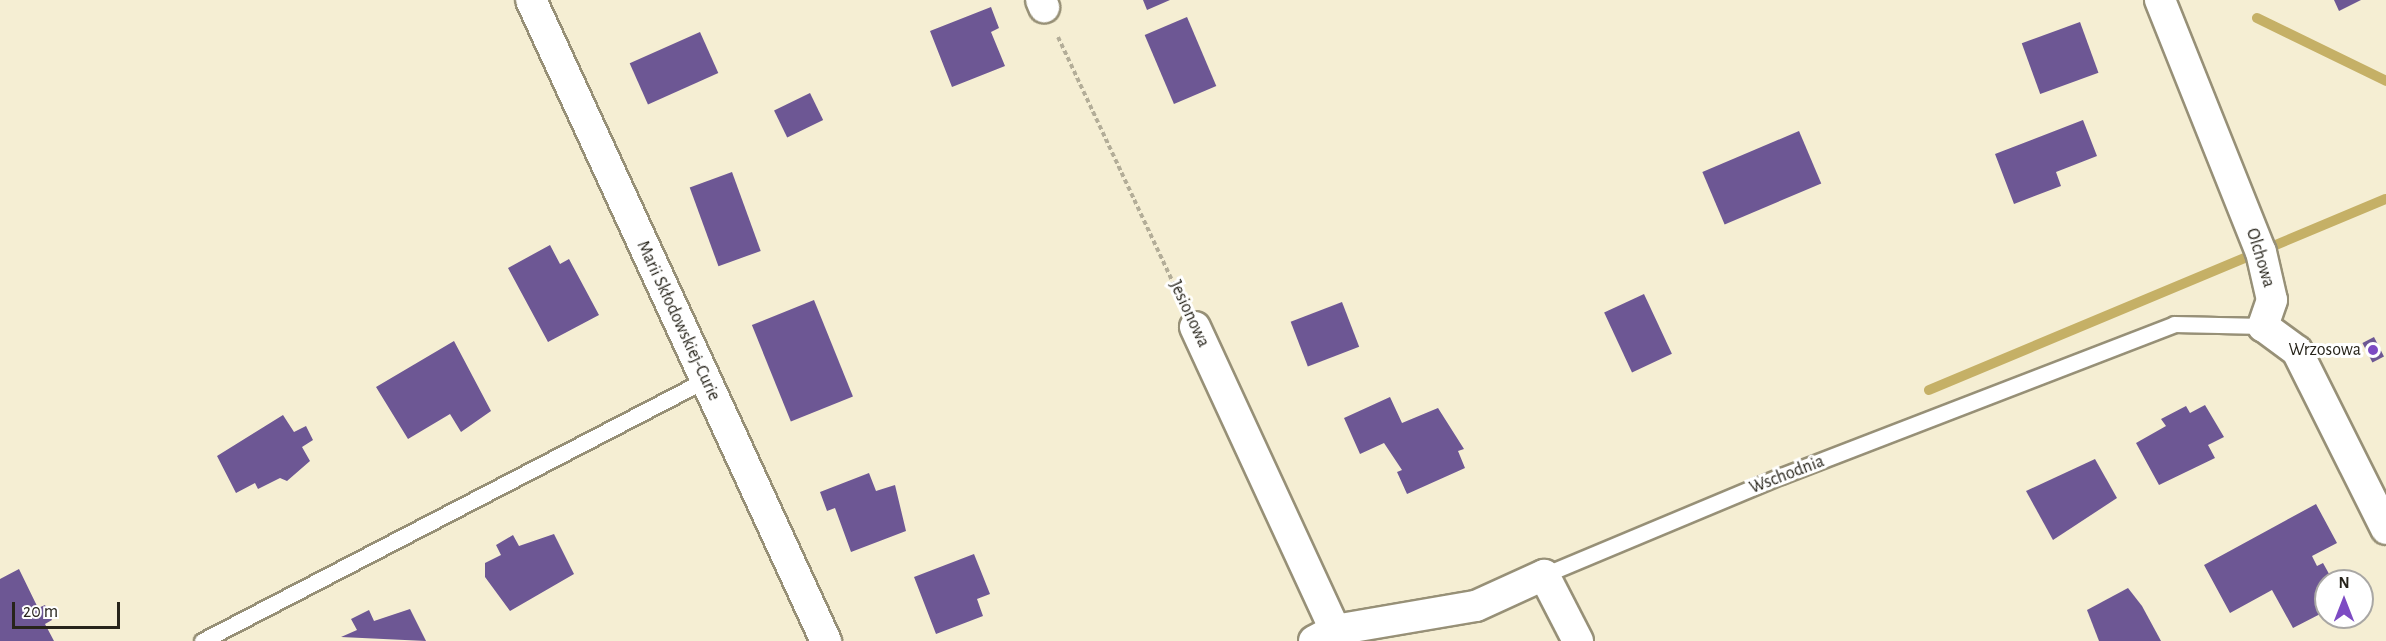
<!DOCTYPE html>
<html>
<head>
<meta charset="utf-8">
<style>
	body { margin:0 }
	#map { position:relative; width:2386px; height:641px; overflow:hidden; background:#f5eed3; font-family:"Alegreya Sans",sans-serif }
	div>[style] { position:absolute }
	.stream>* { height:10px; margin:-5px; padding:0 5px; transform-origin:5px; border-radius:5px; background:#c5b066 }
	.building>* { inset:0; background:#6d5794; transform-origin:0 0 }
	.path>* { height:4px; margin-top:-2px; transform-origin:0; background:repeating-linear-gradient(90deg,#b3ad98 0 4.5px,transparent 0 7.5px) }
	.roads { filter:drop-shadow(2px 0 #979077) drop-shadow(-2px 0 #979077) drop-shadow(0 2px #979077) drop-shadow(0 -2px #979077) }
	.lane>* { height:15px; margin:-7.5px; padding:0 7.5px; transform-origin:7.5px; border-radius:7.5px; background:#fff }
	.street>* { height:30px; margin:-15px; padding:0 15px; transform-origin:15px; border-radius:15px; background:#fff }
	.dots>* { width:16px; height:16px; translate:-50% -50%; box-sizing:border-box; border:3px solid #fff; border-radius:50% }
	span { translate:-50% -50%; white-space:nowrap; text-align:center; line-height:1.15; -webkit-text-stroke:6px #fff; paint-order:stroke }
	.street-label { font-size:18px; color:#27241b }
	.poi-label { font-size:18px; color:#27241b }
	.right { translate:-100% -50%; text-align:right }
	.north { position:absolute; left:2314px; top:569px; width:60px; height:60px; box-sizing:border-box; background:#fff; border:2px solid #a9a7a4; border-radius:50%; rotate:0deg; font-size:16px; font-weight:700; line-height:24px; text-align:center; color:#27241b }
	.north::after { content:''; display:block; margin:auto; width:21px; height:27px; background:#7d4bc3; clip-path:polygon(50% 0,100% 100%,50% 72%,0 100%) }
	.scale { position:absolute; left:12px; top:602px; width:108px; height:27px; box-sizing:border-box; border:3px solid #27241b; border-top:0; padding-left:8px; font-size:18px; line-height:21px; white-space:nowrap; color:#27241b; -webkit-text-stroke:4px #fff; paint-order:stroke }
</style>
</head>
<body>
<div id="map">
	<div class="stream">
		<i style="left:2257px;top:18px;width:144px;rotate:26deg"></i>
		<i style="left:1929px;top:390px;width:495px;rotate:-22.7deg"></i>
	</div>
	<div class="building">
		<i style="clip-path:polygon(1143px 0,1170px 0,1147px 10px)"></i>
		<i style="clip-path:polygon(2334px 0,2361px 0,2339px 11px)"></i>
		<i style="clip-path:polygon(991px 7px,999px 28px,991px 32px,1005px 66px,952px 87px,930px 31px)"></i>
		<i style="left:1187px;top:17px;width:75px;height:46px;rotate:67deg"></i>
		<i style="left:2080px;top:22px;width:54px;height:62px;rotate:70deg"></i>
		<i style="left:700px;top:32px;width:45px;height:77px;rotate:66deg"></i>
		<i style="left:810px;top:93px;width:30px;height:40px;rotate:64deg"></i>
		<i style="clip-path:polygon(2083px 120px,2097px 156px,2056px 172px,2061px 186px,2014px 204px,1995px 154px)"></i>
		<i style="left:1799px;top:131px;width:57px;height:105px;rotate:67deg"></i>
		<i style="left:732px;top:172px;width:84px;height:45px;rotate:70deg"></i>
		<i style="clip-path:polygon(550px 245px,560px 264px,569px 259px,599px 315px,548px 342px,508px 268px)"></i>
		<i style="left:1644px;top:294px;width:66px;height:44px;rotate:65deg"></i>
		<i style="left:814px;top:300px;width:104px;height:67px;rotate:68deg"></i>
		<i style="left:1342px;top:302px;width:48px;height:55px;rotate:69deg"></i>
		<i style="left:2374px;top:337px;width:22px;height:13px;rotate:63deg"></i>
		<i style="clip-path:polygon(454px 341px,491px 411px,461px 432px,450px 414px,408px 439px,376px 387px)"></i>
		<i style="clip-path:polygon(1390px 397px,1402px 423px,1438px 408px,1464px 449px,1458px 451px,1465px 468px,1407px 494px,1397px 472px,1402px 470px,1384px 443px,1360px 454px,1344px 418px)"></i>
		<i style="clip-path:polygon(2205px 405px,2224px 437px,2208px 445px,2215px 458px,2159px 485px,2136px 443px,2166px 426px,2161px 419px,2186px 406px,2190px 413px)"></i>
		<i style="clip-path:polygon(283px 415px,294px 432px,306px 426px,313px 440px,302px 447px,310px 461px,287px 481px,280px 478px,258px 489px,255px 483px,236px 493px,217px 456px)"></i>
		<i style="clip-path:polygon(2095px 459px,2117px 498px,2053px 540px,2026px 491px)"></i>
		<i style="clip-path:polygon(869px 473px,876px 491px,895px 485px,906px 531px,851px 552px,835px 508px,827px 511px,820px 492px)"></i>
		<i style="clip-path:polygon(2316px 504px,2337px 543px,2312px 556px,2317px 566px,2323px 563px,2333px 581px,2326px 581px,2326px 611px,2293px 628px,2272px 590px,2230px 613px,2204px 565px)"></i>
		<i style="clip-path:polygon(554px 534px,574px 574px,510px 611px,485px 577px,485px 563px,501px 555px,496px 545px,513px 535px,519px 546px)"></i>
		<i style="clip-path:polygon(974px 554px,990px 594px,977px 599px,983px 616px,936px 634px,914px 577px)"></i>
		<i style="clip-path:polygon(19px 569px,38px 608px,45px 605px,52px 620px,45px 624px,54px 641px,0 641px,0 579px)"></i>
		<i style="clip-path:polygon(2128px 588px,2142px 606px,2161px 641px,2099px 641px,2087px 610px)"></i>
		<i style="clip-path:polygon(410px 609px,426px 641px,341px 637px,357px 630px,351px 619px,369px 610px,374px 621px)"></i>
	</div>
	<div class="path">
		<i style="left:1058px;top:37px;width:287px;rotate:64.9deg"></i>
	</div>
	<div class="roads">
		<div class="lane">
			<i style="left:1544px;top:575px;width:257px;rotate:-22.7deg"></i>
			<i style="left:1781px;top:476px;width:421px;rotate:-21.1deg"></i>
			<i style="left:2174px;top:324px;width:89px;rotate:1.3deg"></i>
			<i style="left:202px;top:641px;width:567px;rotate:-27.42deg"></i>
		</div>
		<div class="street">
			<i style="left:531px;top:0;width:706px;rotate:65.29deg"></i>
			<i style="left:1041px;top:0;width:8px;rotate:67deg"></i>
			<i style="left:2160px;top:0;width:271px;rotate:68.2deg"></i>
			<i style="left:2261px;top:252px;width:49px;rotate:77.1deg"></i>
			<i style="left:2272px;top:300px;width:28px;rotate:109deg"></i>
			<i style="left:2263px;top:326px;width:42px;rotate:36.3deg"></i>
			<i style="left:2297px;top:351px;width:199px;rotate:63.4deg"></i>
			<i style="left:1195px;top:327px;width:334px;rotate:65.2deg"></i>
			<i style="left:1314px;top:641px;width:24px;rotate:-28deg"></i>
			<i style="left:1335px;top:630px;width:143px;rotate:-9.7deg"></i>
			<i style="left:1476px;top:606px;width:75px;rotate:-24.5deg"></i>
			<i style="left:1544px;top:575px;width:74px;rotate:62.7deg"></i>
		</div>
	</div>
	<div class="dots">
		<i style="left:2373px;top:350px;background:#7d4bc3"></i>
	</div>
	<div class="street-label">
		<span style="left:2260px;top:258px;rotate:73deg">Olchowa</span>
		<span style="left:1189px;top:314px;rotate:65deg">Jesionowa</span>
		<span style="left:678px;top:321px;rotate:65deg">Marii Skłodowskiej-Curie</span>
		<span style="left:1787px;top:475px;rotate:-21deg">Wschodnia</span>
	</div>
	<div class="poi-label">
		<span class="right" style="left:2361px;top:350px">Wrzosowa</span>
	</div>
	<div class="north">N</div>
	<div class="scale">20 m</div>
</div>
</body>
</html>
